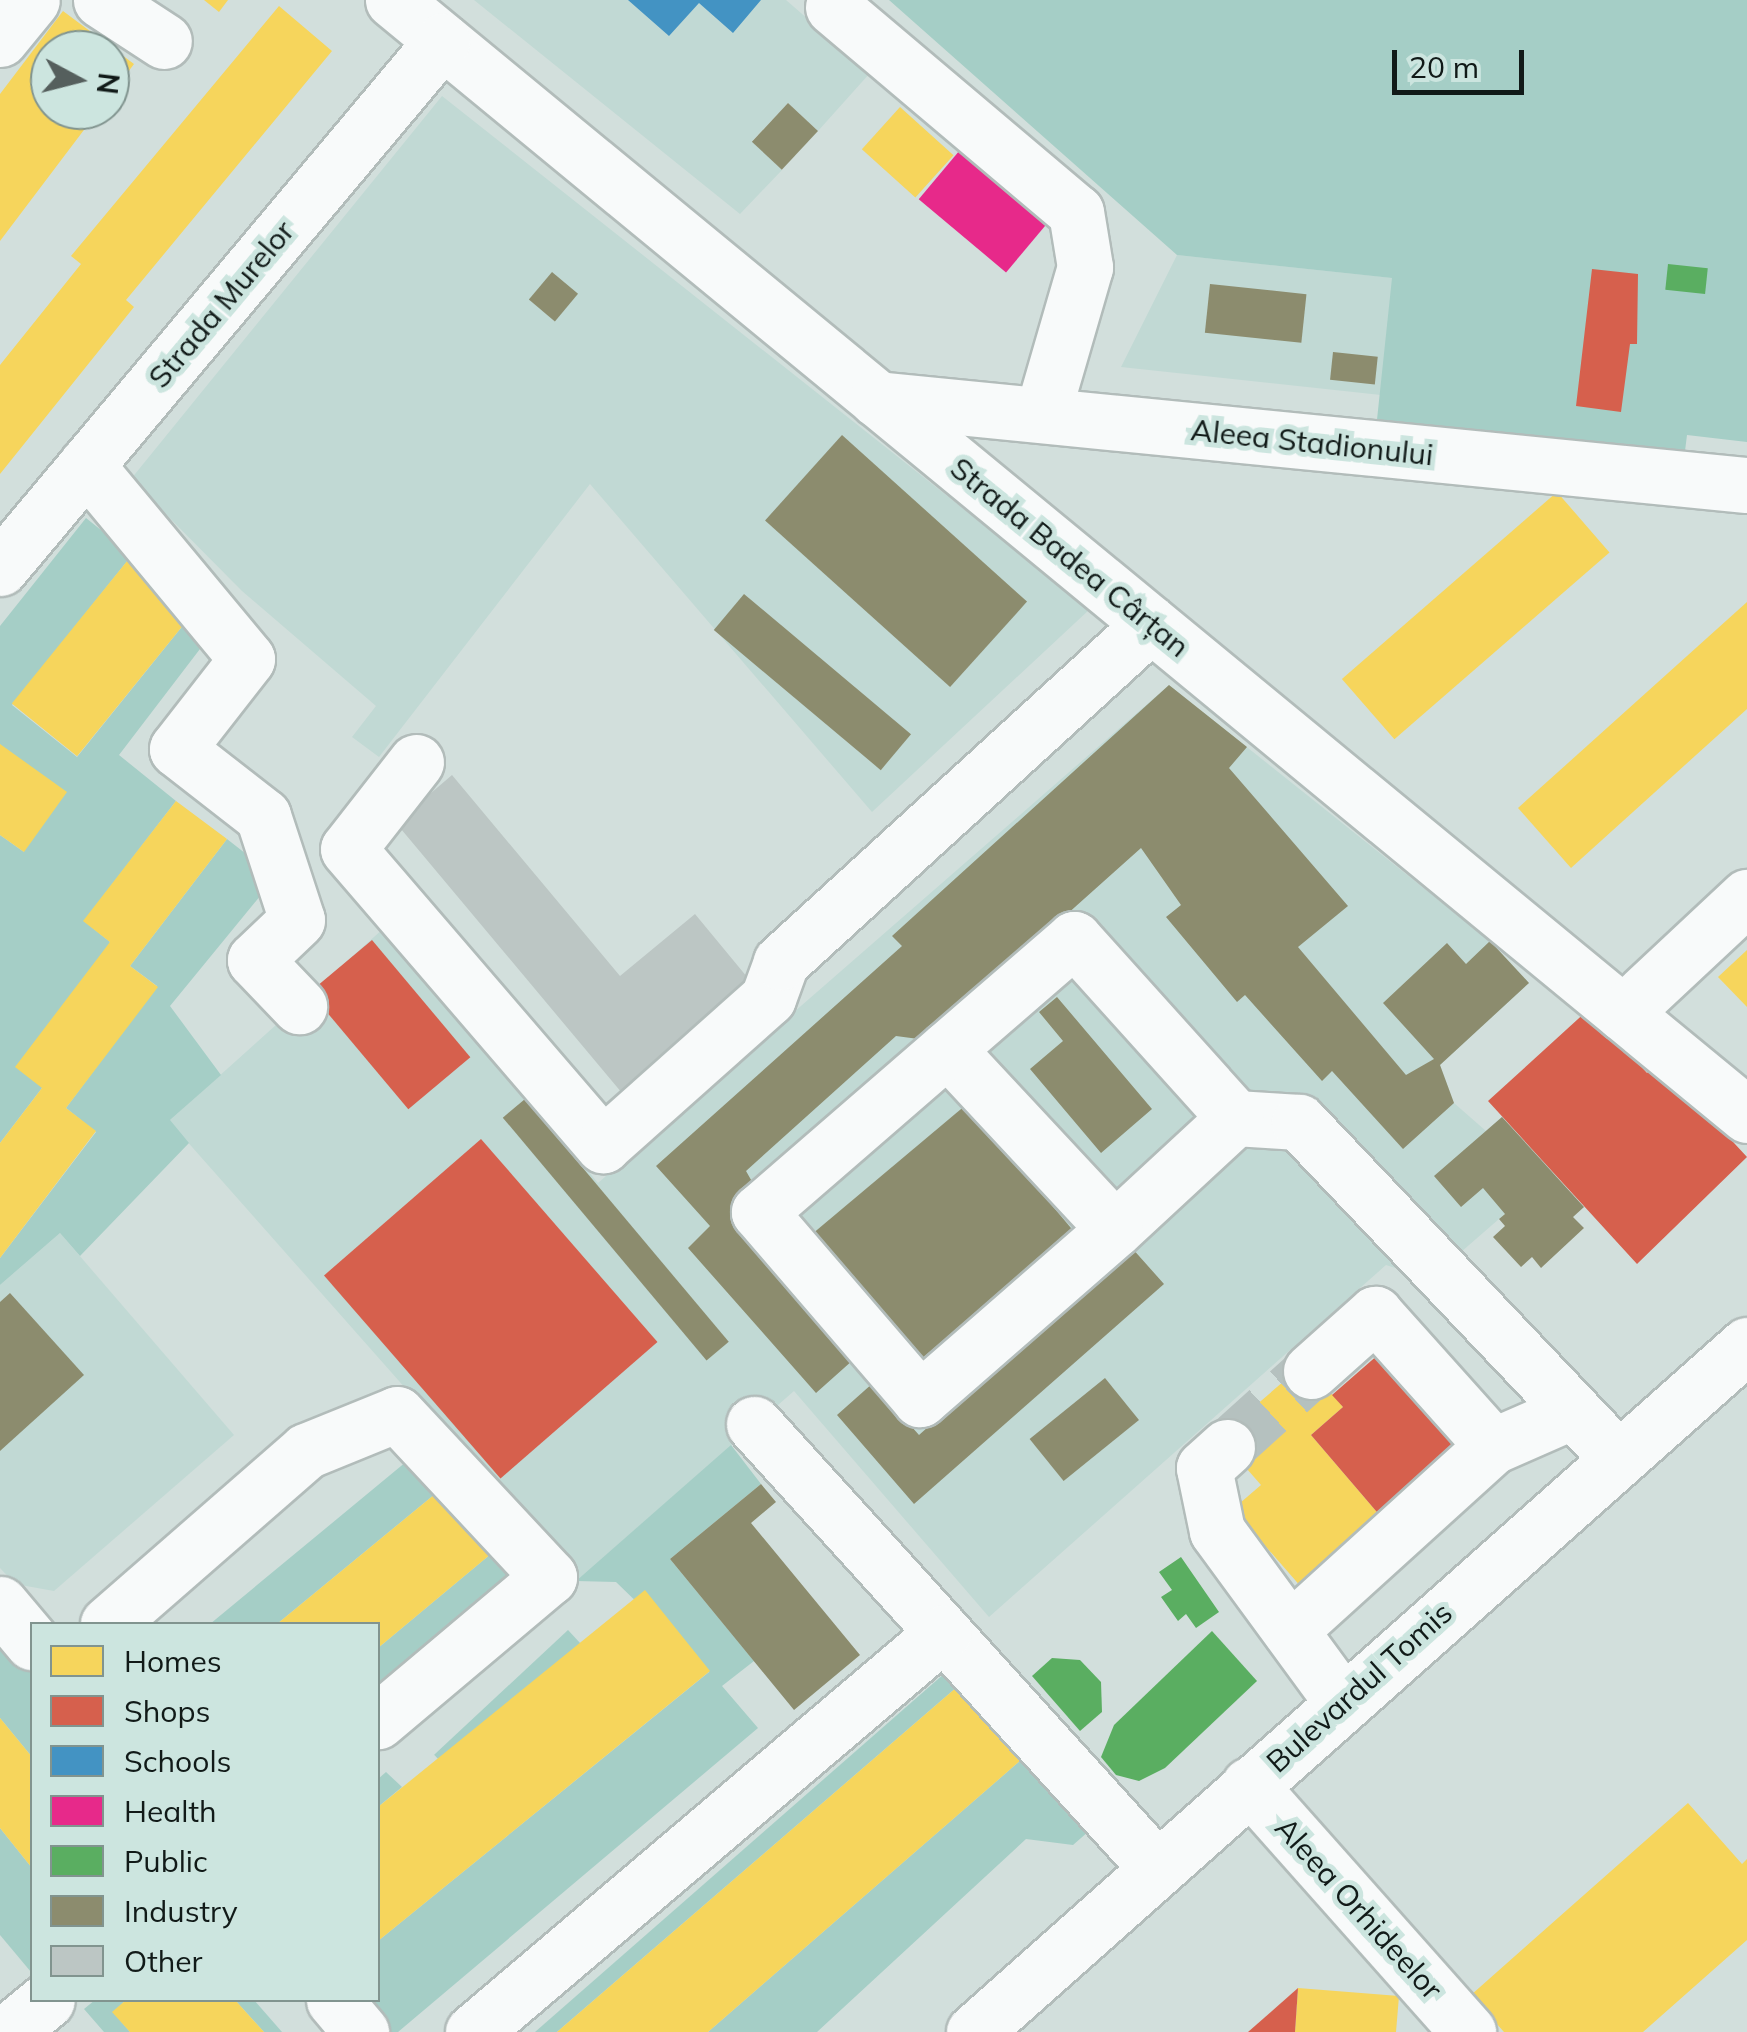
<!DOCTYPE html>
<html>
<head>
<meta charset="utf-8">
<style>
	body { margin:0 }
	#map { position:relative; width:1747px; height:2032px; overflow:hidden; background:#d2dfdc; font-family:Mulish,sans-serif }
	div>[style] { position:absolute }
	.built>* { inset:0; background:#c1d9d4 }
	.green>* { inset:0; background:#a5cec6; transform-origin:0 0 }
	.homes>* { inset:0; background:#f6d55c; transform-origin:0 0 }
	.shops>* { inset:0; background:#d6604d; transform-origin:0 0 }
	.schools>* { inset:0; background:#4393c3 }
	.health>* { inset:0; background:#e7298a; transform-origin:0 0 }
	.public>* { inset:0; background:#5aae61; transform-origin:0 0 }
	.industry>* { inset:0; background:#8c8c6e; transform-origin:0 0 }
	.building>* { inset:0; background:#bcc6c4 }
	.minor-tunnel>* { height:55px; margin-top:-27.5px; transform-origin:0; background:repeating-linear-gradient(90deg,#b5c1bf 0 55px,transparent 0 83px) }
	.roads { filter:drop-shadow(2px 0 #b2bcba) drop-shadow(-2px 0 #b2bcba) drop-shadow(0 2px #b2bcba) drop-shadow(0 -2px #b2bcba) }
	.minor>* { height:55px; margin:-27.5px; padding:0 27.5px; transform-origin:27.5px; border-radius:27.5px; background:#f8fafa }
	.major>* { height:55px; margin:-27.5px; padding:0 27.5px; transform-origin:27.5px; border-radius:27.5px; background:#f8fafa }
	span { translate:-50% -50%; white-space:nowrap; text-align:center; line-height:1.15; -webkit-text-stroke:10px #cce5df; paint-order:stroke }
	.street-label { font-size:30px; color:#111a18 }
	.legend { position:absolute; left:30px; top:1622px; width:350px; height:380px; box-sizing:border-box; background:#cce5df; border:2px solid #81948f; margin:0; padding:12px 18px; list-style:none; font-size:30px; color:#111a18 }
	.legend li { display:flex; align-items:center; gap:20px; height:50px }
	.legend b { width:50px; border:2px solid #81948f }
	.north { position:absolute; left:30px; top:30px; width:100px; height:100px; box-sizing:border-box; background:#cce5df; border:2px solid #81948f; border-radius:50%; rotate:97deg; font-size:28px; font-weight:700; line-height:40px; text-align:center; color:#111a18 }
	.north::after { content:''; display:block; margin:auto; width:35px; height:45px; background:#555f5d; clip-path:polygon(50% 0,100% 100%,50% 72%,0 100%) }
	.scale { position:absolute; left:1392px; top:50px; width:132px; height:45px; box-sizing:border-box; border:5px solid #111a18; border-top:0; padding-left:12px; font-size:30px; line-height:35px; white-space:nowrap; color:#111a18; -webkit-text-stroke:8px #cce5df; paint-order:stroke }
</style>
</head>
<body>
<div id="map">
	<div class="built">
		<i style="clip-path:polygon(474px 0,786px 0,870px 73px,818px 131px,788px 103px,752px 141px,782px 170px,740px 214px)"></i>
		<i style="clip-path:polygon(442px 96px,1090px 609px,872px 812px,590px 484px,379px 757px,352px 737px,376px 706px,242px 591px,131px 479px)"></i>
		<i style="clip-path:polygon(1177px 255px,1393px 278px,1381px 395px,1121px 367px)"></i>
		<i style="clip-path:polygon(1169px 685px,1490px 941px,1529px 983px,1440px 1065px,1454px 1103px,1486px 1131px,1502px 1117px,1553px 1172px,1430px 1279px,1386px 1265px,989px 1617px,794px 1391px,576px 1581px,169px 1121px,384px 928px,598px 1183px)"></i>
		<i style="clip-path:polygon(60px 1233px,234px 1435px,54px 1591px,15px 1584px,0 1568px,0 1285px)"></i>
	</div>
	<div class="green">
		<i style="clip-path:polygon(889px 0,1747px 0,1747px 442px,1687px 435px,1684px 459px,1376px 429px,1392px 278px,1177px 255px)"></i>
		<i style="clip-path:polygon(86px 518px,132px 555px,12px 705px,77px 757px,197px 608px,216px 628px,119px 755px,176px 801px,84px 921px,110px 942px,42px 1088px,0 1143px,0 835px,24px 852px,0 744px,0 626px)"></i>
		<i style="clip-path:polygon(227px 839px,260px 865px,265px 890px,170px 1006px,221px 1075px,170px 1120px,189px 1143px,80px 1256px,60px 1233px,0 1285px,0 1258px,96px 1132px,66px 1108px,157px 986px,130px 966px)"></i>
		<i style="clip-path:polygon(731px 1445px,761px 1484px,670px 1559px,754px 1661px,722px 1686px,758px 1728px,398px 2032px,372px 2032px,345px 2000px,378px 2000px,378px 1941px,709px 1672px,616px 1582px,576px 1581px)"></i>
		<i style="clip-path:polygon(424px 1447px,522px 1566px,378px 1687px,378px 1648px,498px 1548px,446px 1485px,277px 1624px,210px 1624px)"></i>
		<i style="clip-path:polygon(0 1629px,32px 1668px,32px 1757px,0 1718px)"></i>
		<i style="left:568px;top:1630px;width:18px;height:183px;rotate:47deg"></i>
		<i style="clip-path:polygon(945px 1673px,957px 1687px,557px 2032px,535px 2032px)"></i>
		<i style="clip-path:polygon(1021px 1760px,1089px 1831px,1073px 1845px,1026px 1839px,817px 2032px,708px 2032px)"></i>
		<i style="clip-path:polygon(386px 1772px,402px 1787px,378px 1807px,378px 1779px)"></i>
		<i style="clip-path:polygon(0 1828px,32px 1868px,31px 1972px,0 1935px)"></i>
		<i style="clip-path:polygon(95px 2000px,126px 2000px,113px 2012px,130px 2032px,104px 2032px,84px 2009px)"></i>
		<i style="clip-path:polygon(235px 2000px,254px 2000px,282px 2032px,264px 2032px)"></i>
	</div>
	<div class="homes">
		<i style="clip-path:polygon(204px 0,228px 0,219px 12px)"></i>
		<i style="clip-path:polygon(279px 6px,332px 51px,126px 300px,134px 307px,0 474px,0 365px,81px 264px,71px 256px)"></i>
		<i style="clip-path:polygon(63px 11px,134px 64px,110px 96px,110px 50px,50px 50px,50px 110px,99px 110px,0 241px,0 94px)"></i>
		<i style="left:900px;top:107px;width:72px;height:57px;rotate:42deg"></i>
		<i style="left:1557px;top:492px;width:80px;height:285px;rotate:49deg"></i>
		<i style="left:132px;top:555px;width:84px;height:191px;rotate:39deg"></i>
		<i style="clip-path:polygon(1747px 602px,1747px 709px,1571px 868px,1518px 808px)"></i>
		<i style="clip-path:polygon(0 744px,67px 792px,24px 852px,0 835px)"></i>
		<i style="clip-path:polygon(176px 801px,227px 839px,130px 966px,158px 987px,66px 1108px,96px 1131px,0 1258px,0 1143px,42px 1088px,15px 1067px,110px 942px,83px 921px)"></i>
		<i style="clip-path:polygon(1747px 950px,1747px 1007px,1718px 977px)"></i>
		<i style="clip-path:polygon(1305px 1363px,1343px 1407px,1311px 1435px,1382px 1518px,1302px 1588px,1233px 1509px,1261px 1485px,1219px 1437px)"></i>
		<i style="clip-path:polygon(446px 1485px,498px 1548px,378px 1648px,378px 1624px,277px 1624px)"></i>
		<i style="clip-path:polygon(645px 1590px,710px 1671px,378px 1941px,378px 1807px)"></i>
		<i style="clip-path:polygon(957px 1687px,1021px 1760px,708px 2032px,557px 2032px)"></i>
		<i style="clip-path:polygon(0 1718px,32px 1757px,32px 1868px,0 1828px)"></i>
		<i style="clip-path:polygon(1688px 1803px,1742px 1864px,1747px 1859px,1747px 1940px,1643px 2032px,1504px 2032px,1471px 1995px)"></i>
		<i style="clip-path:polygon(1298px 1988px,1399px 1996px,1396px 2032px,1295px 2032px)"></i>
		<i style="clip-path:polygon(126px 2000px,235px 2000px,264px 2032px,130px 2032px,112px 2012px)"></i>
	</div>
	<div class="shops">
		<i style="clip-path:polygon(1592px 269px,1638px 274px,1637px 344px,1630px 344px,1621px 412px,1576px 406px)"></i>
		<i style="left:372px;top:940px;width:153px;height:81px;rotate:50deg"></i>
		<i style="clip-path:polygon(1589px 1009px,1647px 1073px,1659px 1062px,1747px 1157px,1637px 1264px,1488px 1101px)"></i>
		<i style="left:481px;top:1139px;width:269px;height:208px;rotate:49deg"></i>
		<i style="clip-path:polygon(1387px 1347px,1477px 1451px,1382px 1518px,1311px 1435px,1343px 1407px,1332px 1395px)"></i>
		<i style="clip-path:polygon(1298px 1988px,1295px 2032px,1248px 2032px)"></i>
	</div>
	<div class="schools">
		<i style="clip-path:polygon(628px 0,761px 0,733px 33px,699px 3px,669px 36px)"></i>
	</div>
	<div class="health">
		<i style="left:965px;top:144px;width:114px;height:72px;rotate:40deg"></i>
	</div>
	<div class="public">
		<i style="left:1668px;top:264px;width:40px;height:26px;rotate:6deg"></i>
		<i style="clip-path:polygon(1181px 1557px,1219px 1612px,1196px 1628px,1186px 1614px,1178px 1621px,1161px 1597px,1172px 1590px,1159px 1572px)"></i>
		<i style="clip-path:polygon(1212px 1631px,1257px 1681px,1165px 1768px,1139px 1781px,1116px 1775px,1101px 1757px,1114px 1725px)"></i>
		<i style="clip-path:polygon(1052px 1658px,1080px 1660px,1101px 1682px,1102px 1712px,1080px 1731px,1032px 1676px)"></i>
	</div>
	<div class="industry">
		<i style="left:788px;top:103px;width:41px;height:53px;rotate:43deg"></i>
		<i style="left:552px;top:272px;width:34px;height:36px;rotate:40deg"></i>
		<i style="left:1210px;top:284px;width:97px;height:49px;rotate:6deg"></i>
		<i style="left:1333px;top:352px;width:45px;height:28px;rotate:6deg"></i>
		<i style="left:842px;top:435px;width:249px;height:115px;rotate:42deg"></i>
		<i style="left:744px;top:594px;width:218px;height:47px;rotate:40deg"></i>
		<i style="clip-path:polygon(1169px 685px,1247px 747px,1229px 768px,1348px 906px,1298px 947px,1406px 1075px,1434px 1059px,1383px 1003px,1447px 943px,1466px 964px,1490px 941px,1529px 983px,1440px 1065px,1454px 1103px,1403px 1149px,1332px 1071px,1322px 1081px,1245px 995px,1237px 1002px,1166px 917px,1181px 905px,1141px 848px,926px 1040px,896px 1036px,746px 1171px,853px 1360px,816px 1393px,688px 1248px,710px 1226px,656px 1166px,902px 946px,892px 936px)"></i>
		<i style="clip-path:polygon(1057px 997px,1152px 1109px,1101px 1153px,1030px 1069px,1063px 1041px,1039px 1012px)"></i>
		<i style="left:525px;top:1099px;width:317px;height:29px;rotate:50deg"></i>
		<i style="left:967px;top:1104px;width:166px;height:206px;rotate:50deg"></i>
		<i style="clip-path:polygon(1502px 1117px,1584px 1207px,1573px 1217px,1584px 1228px,1541px 1268px,1532px 1257px,1521px 1267px,1493px 1237px,1505px 1226px,1499px 1219px,1505px 1214px,1483px 1188px,1461px 1207px,1434px 1176px)"></i>
		<i style="clip-path:polygon(1131px 1247px,1164px 1284px,914px 1504px,837px 1415px,873px 1383px,919px 1435px)"></i>
		<i style="clip-path:polygon(10px 1293px,84px 1375px,0 1451px,0 1302px)"></i>
		<i style="left:1105px;top:1378px;width:54px;height:97px;rotate:51deg"></i>
		<i style="clip-path:polygon(761px 1484px,776px 1502px,751px 1523px,860px 1655px,794px 1710px,670px 1559px)"></i>
	</div>
	<div class="building">
		<i style="clip-path:polygon(452px 775px,620px 976px,695px 914px,757px 989px,627px 1099px,396px 823px)"></i>
	</div>
	<div class="minor-tunnel">
		<i style="left:1227px;top:1447px;width:113px;rotate:-42.1deg"></i>
	</div>
	<div class="roads">
		<div class="minor">
			<i style="left:101px;top:0;width:75px;rotate:33.1deg"></i>
			<i style="left:393px;top:0;width:1754px;rotate:39.47deg"></i>
			<i style="left:833px;top:7px;width:318px;rotate:40.2deg"></i>
			<i style="left:1076px;top:212px;width:56px;rotate:80.7deg"></i>
			<i style="left:1085px;top:267px;width:154px;rotate:106.2deg"></i>
			<i style="left:0;top:39px;width:50px;rotate:-50.6deg"></i>
			<i style="left:877px;top:399px;width:874px;rotate:5.65deg"></i>
			<i style="left:86px;top:465px;width:252px;rotate:50.3deg"></i>
			<i style="left:247px;top:659px;width:114px;rotate:127.9deg"></i>
			<i style="left:177px;top:749px;width:109px;rotate:37.9deg"></i>
			<i style="left:263px;top:816px;width:109px;rotate:71.9deg"></i>
			<i style="left:297px;top:920px;width:58px;rotate:136.4deg"></i>
			<i style="left:255px;top:960px;width:64px;rotate:46.3deg"></i>
			<i style="left:0;top:568px;width:688px;rotate:-50.01deg"></i>
			<i style="left:416px;top:762px;width:110px;rotate:128deg"></i>
			<i style="left:348px;top:849px;width:391px;rotate:49.3deg"></i>
			<i style="left:603px;top:1145px;width:221px;rotate:-41.7deg"></i>
			<i style="left:768px;top:998px;width:38px;rotate:-70deg"></i>
			<i style="left:781px;top:962px;width:501px;rotate:-42.41deg"></i>
			<i style="left:1623px;top:1013px;width:170px;rotate:-43.1deg"></i>
			<i style="left:947px;top:1049px;width:246px;rotate:47deg"></i>
			<i style="left:1115px;top:1229px;width:163px;rotate:-42.8deg"></i>
			<i style="left:1235px;top:1118px;width:64px;rotate:3.6deg"></i>
			<i style="left:1299px;top:1122px;width:460px;rotate:46.5deg"></i>
			<i style="left:1115px;top:1229px;width:259px;rotate:138.9deg"></i>
			<i style="left:920px;top:1399px;width:247px;rotate:-130.7deg"></i>
			<i style="left:759px;top:1212px;width:417px;rotate:-40.9deg"></i>
			<i style="left:1074px;top:939px;width:241px;rotate:48deg"></i>
			<i style="left:1311px;top:1371px;width:86px;rotate:-41.7deg"></i>
			<i style="left:1375px;top:1314px;width:177px;rotate:48.2deg"></i>
			<i style="left:1493px;top:1446px;width:87px;rotate:-23.6deg"></i>
			<i style="left:754px;top:1424px;width:600px;rotate:47.77deg"></i>
			<i style="left:1227px;top:1447px;width:31px;rotate:138deg"></i>
			<i style="left:1204px;top:1468px;width:64px;rotate:78.3deg"></i>
			<i style="left:1217px;top:1531px;width:212px;rotate:53.8deg"></i>
			<i style="left:0;top:1604px;width:50px;rotate:49.9deg"></i>
			<i style="left:108px;top:1624px;width:263px;rotate:-41.1deg"></i>
			<i style="left:306px;top:1451px;width:98px;rotate:-22.1deg"></i>
			<i style="left:397px;top:1414px;width:223px;rotate:47deg"></i>
			<i style="left:549px;top:1577px;width:224px;rotate:139.9deg"></i>
			<i style="left:1290px;top:1630px;width:274px;rotate:-42.2deg"></i>
			<i style="left:1249px;top:1785px;width:330px;rotate:48.4deg"></i>
			<i style="left:334px;top:2000px;width:42px;rotate:49.8deg"></i>
			<i style="left:12px;top:2029px;width:45px;rotate:-39.6deg"></i>
			<i style="left:473px;top:2032px;width:617px;rotate:-40.33deg"></i>
		</div>
		<div class="major">
			<i style="left:974px;top:2032px;width:1034px;rotate:-41.63deg"></i>
		</div>
	</div>
	<div class="street-label">
		<span style="left:221px;top:304px;rotate:-50deg">Strada Murelor</span>
		<span style="left:1312px;top:442px;rotate:6deg">Aleea Stadionului</span>
		<span style="left:1070px;top:557px;rotate:39deg">Strada Badea Cârțan</span>
		<span style="left:1359px;top:1687px;rotate:-42deg">Bulevardul Tomis</span>
		<span style="left:1359px;top:1908px;rotate:48deg">Aleea Orhideelor</span>
	</div>
	<ul class="legend">
	<li><b style="height:28px;background:#f6d55c"></b>Homes</li>
	<li><b style="height:28px;background:#d6604d"></b>Shops</li>
	<li><b style="height:28px;background:#4393c3"></b>Schools</li>
	<li><b style="height:28px;background:#e7298a"></b>Health</li>
	<li><b style="height:28px;background:#5aae61"></b>Public</li>
	<li><b style="height:28px;background:#8c8c6e"></b>Industry</li>
	<li><b style="height:28px;background:#bcc6c4"></b>Other</li>
	</ul>
	<div class="north">N</div>
	<div class="scale">20 m</div>
</div>
</body>
</html>
